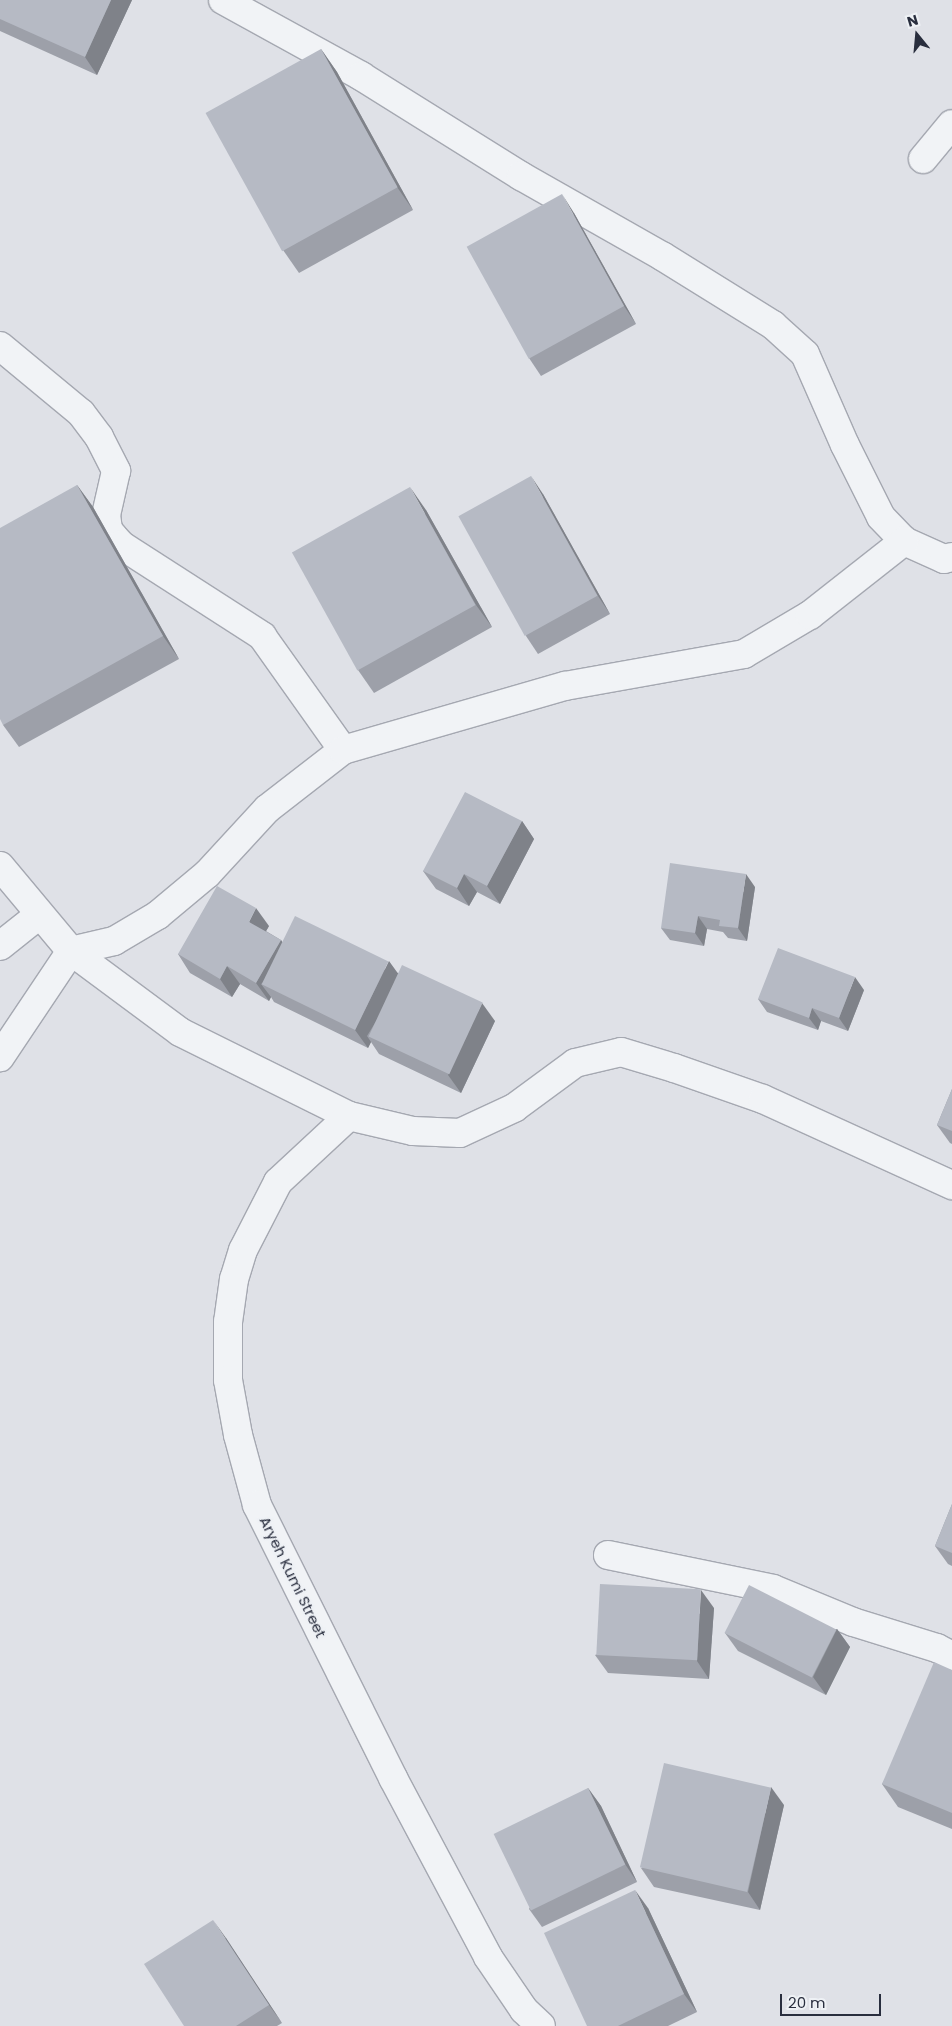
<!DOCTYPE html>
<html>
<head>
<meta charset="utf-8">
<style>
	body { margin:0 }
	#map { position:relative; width:952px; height:2026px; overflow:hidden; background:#dfe1e7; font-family:Poppins,sans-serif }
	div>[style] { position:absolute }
	.roads { filter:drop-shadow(1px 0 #a5a8b1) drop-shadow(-1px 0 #a5a8b1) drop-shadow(0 1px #a5a8b1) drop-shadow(0 -1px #a5a8b1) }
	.minor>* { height:28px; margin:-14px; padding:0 14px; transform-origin:14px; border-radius:14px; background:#f1f3f6 }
	.wall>* { inset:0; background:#9da0a9 }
	.shaded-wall>* { inset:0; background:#7f8289 }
	.building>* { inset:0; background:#b6bac4; transform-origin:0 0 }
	span { translate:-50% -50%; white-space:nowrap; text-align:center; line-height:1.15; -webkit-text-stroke:4.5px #eef1f5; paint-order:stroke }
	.street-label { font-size:15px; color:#292e3e }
	.north { position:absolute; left:892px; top:10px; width:50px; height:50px; -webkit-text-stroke:4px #eef1f5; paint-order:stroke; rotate:343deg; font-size:14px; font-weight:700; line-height:20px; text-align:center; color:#292e3e }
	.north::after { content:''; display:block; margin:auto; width:18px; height:22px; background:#292e3e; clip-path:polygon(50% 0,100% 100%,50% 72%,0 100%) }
	.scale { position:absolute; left:780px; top:1994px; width:101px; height:22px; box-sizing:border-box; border:2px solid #292e3e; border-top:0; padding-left:6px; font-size:15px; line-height:18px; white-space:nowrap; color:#292e3e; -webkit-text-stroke:4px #eef1f5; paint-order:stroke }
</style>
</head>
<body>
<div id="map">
	<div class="roads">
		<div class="minor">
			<i style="left:223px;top:0;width:158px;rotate:28.8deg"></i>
			<i style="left:361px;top:76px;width:189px;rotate:32deg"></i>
			<i style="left:521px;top:176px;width:162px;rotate:29.6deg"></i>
			<i style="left:662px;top:256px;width:131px;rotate:31.9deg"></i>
			<i style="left:773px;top:325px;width:43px;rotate:42.2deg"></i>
			<i style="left:805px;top:354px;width:99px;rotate:66.3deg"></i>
			<i style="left:845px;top:445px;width:80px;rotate:63.4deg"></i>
			<i style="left:881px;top:517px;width:33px;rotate:46deg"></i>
			<i style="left:904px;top:541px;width:44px;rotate:24.2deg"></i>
			<i style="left:944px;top:559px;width:8px;rotate:-14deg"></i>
			<i style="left:923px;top:159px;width:45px;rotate:-50.4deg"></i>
			<i style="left:0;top:346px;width:105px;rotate:39.6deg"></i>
			<i style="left:81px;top:413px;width:30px;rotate:53deg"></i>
			<i style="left:99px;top:437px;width:38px;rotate:63deg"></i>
			<i style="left:116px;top:471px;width:45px;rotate:102.8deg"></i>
			<i style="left:106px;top:515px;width:15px;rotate:82deg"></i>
			<i style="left:108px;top:530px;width:8px;rotate:50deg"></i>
			<i style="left:113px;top:536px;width:12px;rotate:48deg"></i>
			<i style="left:121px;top:545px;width:168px;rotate:32.8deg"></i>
			<i style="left:262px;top:636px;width:140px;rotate:54.6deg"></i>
			<i style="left:343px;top:750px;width:96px;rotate:142.2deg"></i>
			<i style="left:267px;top:809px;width:88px;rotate:132.7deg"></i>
			<i style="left:207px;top:874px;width:64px;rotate:140.1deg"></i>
			<i style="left:158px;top:915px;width:51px;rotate:149.4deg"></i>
			<i style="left:114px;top:941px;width:44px;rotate:166.9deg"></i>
			<i style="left:71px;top:951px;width:128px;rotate:123.8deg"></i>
			<i style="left:343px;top:750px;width:231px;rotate:-16.1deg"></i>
			<i style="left:565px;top:686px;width:182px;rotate:-10.1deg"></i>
			<i style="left:744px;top:654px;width:77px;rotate:-30.6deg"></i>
			<i style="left:810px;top:615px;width:120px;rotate:-38.2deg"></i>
			<i style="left:0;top:866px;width:111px;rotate:50.1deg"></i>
			<i style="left:71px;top:951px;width:136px;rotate:36.6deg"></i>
			<i style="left:180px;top:1032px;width:189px;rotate:26.4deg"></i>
			<i style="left:349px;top:1116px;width:66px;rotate:13.2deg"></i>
			<i style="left:413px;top:1131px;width:47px;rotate:2.4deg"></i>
			<i style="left:460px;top:1133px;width:60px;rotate:-24.8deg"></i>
			<i style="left:514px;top:1108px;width:76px;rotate:-36.4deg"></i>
			<i style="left:575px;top:1063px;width:47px;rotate:-13.4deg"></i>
			<i style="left:621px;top:1052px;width:55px;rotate:16.8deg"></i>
			<i style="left:674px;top:1068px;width:94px;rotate:19.2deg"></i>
			<i style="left:763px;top:1099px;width:208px;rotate:24.5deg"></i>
			<i style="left:0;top:946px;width:50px;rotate:-38.5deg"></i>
			<i style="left:349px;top:1116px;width:97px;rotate:137.1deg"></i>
			<i style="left:278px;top:1182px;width:76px;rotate:117.2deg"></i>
			<i style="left:243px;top:1250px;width:30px;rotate:107deg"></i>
			<i style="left:234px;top:1279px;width:43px;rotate:97.9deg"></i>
			<i style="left:228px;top:1322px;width:58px;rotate:90deg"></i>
			<i style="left:228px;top:1380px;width:56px;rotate:79.7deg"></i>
			<i style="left:238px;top:1435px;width:73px;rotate:74.8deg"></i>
			<i style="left:257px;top:1505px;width:305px;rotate:63.5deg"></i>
			<i style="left:393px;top:1778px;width:203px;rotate:62deg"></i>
			<i style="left:488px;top:1957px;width:64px;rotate:55.8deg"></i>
			<i style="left:524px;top:2010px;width:23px;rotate:43deg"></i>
			<i style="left:608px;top:1555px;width:168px;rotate:11.6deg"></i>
			<i style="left:773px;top:1589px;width:87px;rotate:22.4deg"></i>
			<i style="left:853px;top:1622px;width:88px;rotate:17.2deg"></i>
			<i style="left:937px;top:1648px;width:17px;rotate:28deg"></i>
		</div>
	</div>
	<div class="wall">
		<i style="clip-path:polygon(0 0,132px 0,97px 75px,0 31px)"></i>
		<i style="clip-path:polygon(321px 49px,337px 72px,413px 210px,299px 273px,283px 250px)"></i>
		<i style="clip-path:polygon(574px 213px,636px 324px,541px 376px,529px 358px)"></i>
		<i style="clip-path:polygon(77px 485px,93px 507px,179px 659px,19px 747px,3px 725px)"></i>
		<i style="clip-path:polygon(543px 494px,610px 614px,538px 654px,526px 636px)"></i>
		<i style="clip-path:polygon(426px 510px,492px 627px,374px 693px,358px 670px)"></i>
		<i style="clip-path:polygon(522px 821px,534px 839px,500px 904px,477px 892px,469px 906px,436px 889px,423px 871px)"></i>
		<i style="clip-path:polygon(755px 887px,747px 941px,728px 938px,723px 932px,707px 929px,704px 946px,670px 940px,661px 928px)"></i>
		<i style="clip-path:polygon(269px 926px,266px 931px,281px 940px,282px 942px,398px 973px,495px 1021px,461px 1093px,379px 1054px,371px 1042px,368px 1048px,274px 1002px,271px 997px,269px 1001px,240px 984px,232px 997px,190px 973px,178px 954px)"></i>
		<i style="clip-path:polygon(864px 990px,848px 1031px,821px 1021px,818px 1030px,767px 1012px,758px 999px)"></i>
		<i style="clip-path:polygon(952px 1089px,952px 1144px,950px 1143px,937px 1125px)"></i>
		<i style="clip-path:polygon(952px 1504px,952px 1566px,948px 1564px,935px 1546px)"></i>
		<i style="clip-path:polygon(714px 1608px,709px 1679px,608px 1673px,595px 1655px)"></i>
		<i style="clip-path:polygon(837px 1629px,850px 1647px,826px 1695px,738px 1651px,725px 1633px)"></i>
		<i style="clip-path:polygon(952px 1670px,952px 1829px,898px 1807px,882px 1784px)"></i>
		<i style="clip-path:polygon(588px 1788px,601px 1806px,637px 1882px,542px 1927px,529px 1909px)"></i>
		<i style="clip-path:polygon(784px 1805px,760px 1910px,654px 1887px,641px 1868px)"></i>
		<i style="clip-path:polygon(648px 1908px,697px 2012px,668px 2026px,587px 2026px)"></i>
		<i style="clip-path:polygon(226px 1938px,282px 2023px,277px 2026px,184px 2026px)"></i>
	</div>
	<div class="shaded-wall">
		<i style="clip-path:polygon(111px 0,132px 0,97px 75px,85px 57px)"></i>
		<i style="clip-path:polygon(321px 49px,337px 72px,413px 210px,397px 187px)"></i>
		<i style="clip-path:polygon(562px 194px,574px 213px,636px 324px,624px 306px)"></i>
		<i style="clip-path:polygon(531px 476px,543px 494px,610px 614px,598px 596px)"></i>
		<i style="clip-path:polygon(77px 485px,93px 507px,179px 659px,163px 636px)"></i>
		<i style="clip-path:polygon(410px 487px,426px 510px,492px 627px,476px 605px)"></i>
		<i style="clip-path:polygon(522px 821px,534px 839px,500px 904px,487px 886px)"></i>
		<i style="clip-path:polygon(464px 874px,477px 892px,469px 906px,457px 888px)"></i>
		<i style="clip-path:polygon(746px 874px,755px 887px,747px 941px,738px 928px)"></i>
		<i style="clip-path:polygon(256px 908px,269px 926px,261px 940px,249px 922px)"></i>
		<i style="clip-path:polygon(698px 916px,707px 929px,704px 946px,695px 933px)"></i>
		<i style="clip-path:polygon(281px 940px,294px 958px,261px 984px,271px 997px,269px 1001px,256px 983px)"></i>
		<i style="clip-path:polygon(389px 961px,402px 979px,367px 1036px,371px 1042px,368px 1048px,355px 1030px)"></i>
		<i style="clip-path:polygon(227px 966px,240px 984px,232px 997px,220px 979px)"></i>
		<i style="clip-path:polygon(855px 977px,864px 990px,848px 1031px,839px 1018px)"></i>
		<i style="clip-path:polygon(482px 1003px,495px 1021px,461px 1093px,448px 1075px)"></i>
		<i style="clip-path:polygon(812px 1008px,821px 1021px,818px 1030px,809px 1018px)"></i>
		<i style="clip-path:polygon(701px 1590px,714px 1608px,709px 1679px,697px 1661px)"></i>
		<i style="clip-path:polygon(837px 1629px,850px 1647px,826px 1695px,813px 1677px)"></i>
		<i style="clip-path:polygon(771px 1787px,784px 1805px,760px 1910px,748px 1892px)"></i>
		<i style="clip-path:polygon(588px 1788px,601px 1806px,637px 1882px,625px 1864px)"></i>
		<i style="clip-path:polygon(635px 1890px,648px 1908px,697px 2012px,684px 1994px)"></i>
		<i style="clip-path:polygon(213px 1920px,226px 1938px,282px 2023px,269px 2005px)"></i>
	</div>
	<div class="building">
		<i style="clip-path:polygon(0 0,111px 0,85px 57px,0 19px)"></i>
		<i style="left:321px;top:49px;width:158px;height:132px;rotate:61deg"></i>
		<i style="left:562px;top:194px;width:128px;height:109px;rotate:61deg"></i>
		<i style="left:531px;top:476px;width:137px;height:83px;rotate:61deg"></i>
		<i style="clip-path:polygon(77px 485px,163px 636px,3px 725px,0 719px,0 528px)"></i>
		<i style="left:410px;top:487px;width:135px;height:135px;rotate:61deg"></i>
		<i style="clip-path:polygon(465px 792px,522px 821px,487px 886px,464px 874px,457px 888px,423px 871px)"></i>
		<i style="clip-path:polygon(670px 863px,746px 874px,738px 928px,719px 926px,720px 920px,698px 916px,695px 933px,661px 928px)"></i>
		<i style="clip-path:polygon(217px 886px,256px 908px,249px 922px,281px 940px,256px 983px,227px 966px,220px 979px,178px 954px)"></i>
		<i style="left:295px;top:916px;width:104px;height:76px;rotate:26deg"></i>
		<i style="clip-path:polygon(778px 948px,855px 977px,839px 1018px,812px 1008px,809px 1018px,758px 999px)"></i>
		<i style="left:402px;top:965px;width:89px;height:79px;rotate:25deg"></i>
		<i style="clip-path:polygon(952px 1089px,952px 1131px,937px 1125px)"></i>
		<i style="clip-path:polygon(952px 1504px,952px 1553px,935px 1546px)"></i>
		<i style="left:600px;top:1584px;width:101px;height:71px;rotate:3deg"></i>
		<i style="left:749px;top:1585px;width:98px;height:54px;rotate:27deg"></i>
		<i style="clip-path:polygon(934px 1662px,952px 1670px,952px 1813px,882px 1784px)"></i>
		<i style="left:664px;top:1763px;width:110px;height:107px;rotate:13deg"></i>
		<i style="left:588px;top:1788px;width:85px;height:105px;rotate:64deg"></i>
		<i style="clip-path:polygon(635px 1890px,684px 1994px,618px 2026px,587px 2026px,544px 1933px)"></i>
		<i style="clip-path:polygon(213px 1920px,269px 2005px,236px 2026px,184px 2026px,144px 1964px)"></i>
	</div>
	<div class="street-label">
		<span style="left:293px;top:1577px;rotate:64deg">Aryeh Kumi Street</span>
	</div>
	<div class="north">N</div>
	<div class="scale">20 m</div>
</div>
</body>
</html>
